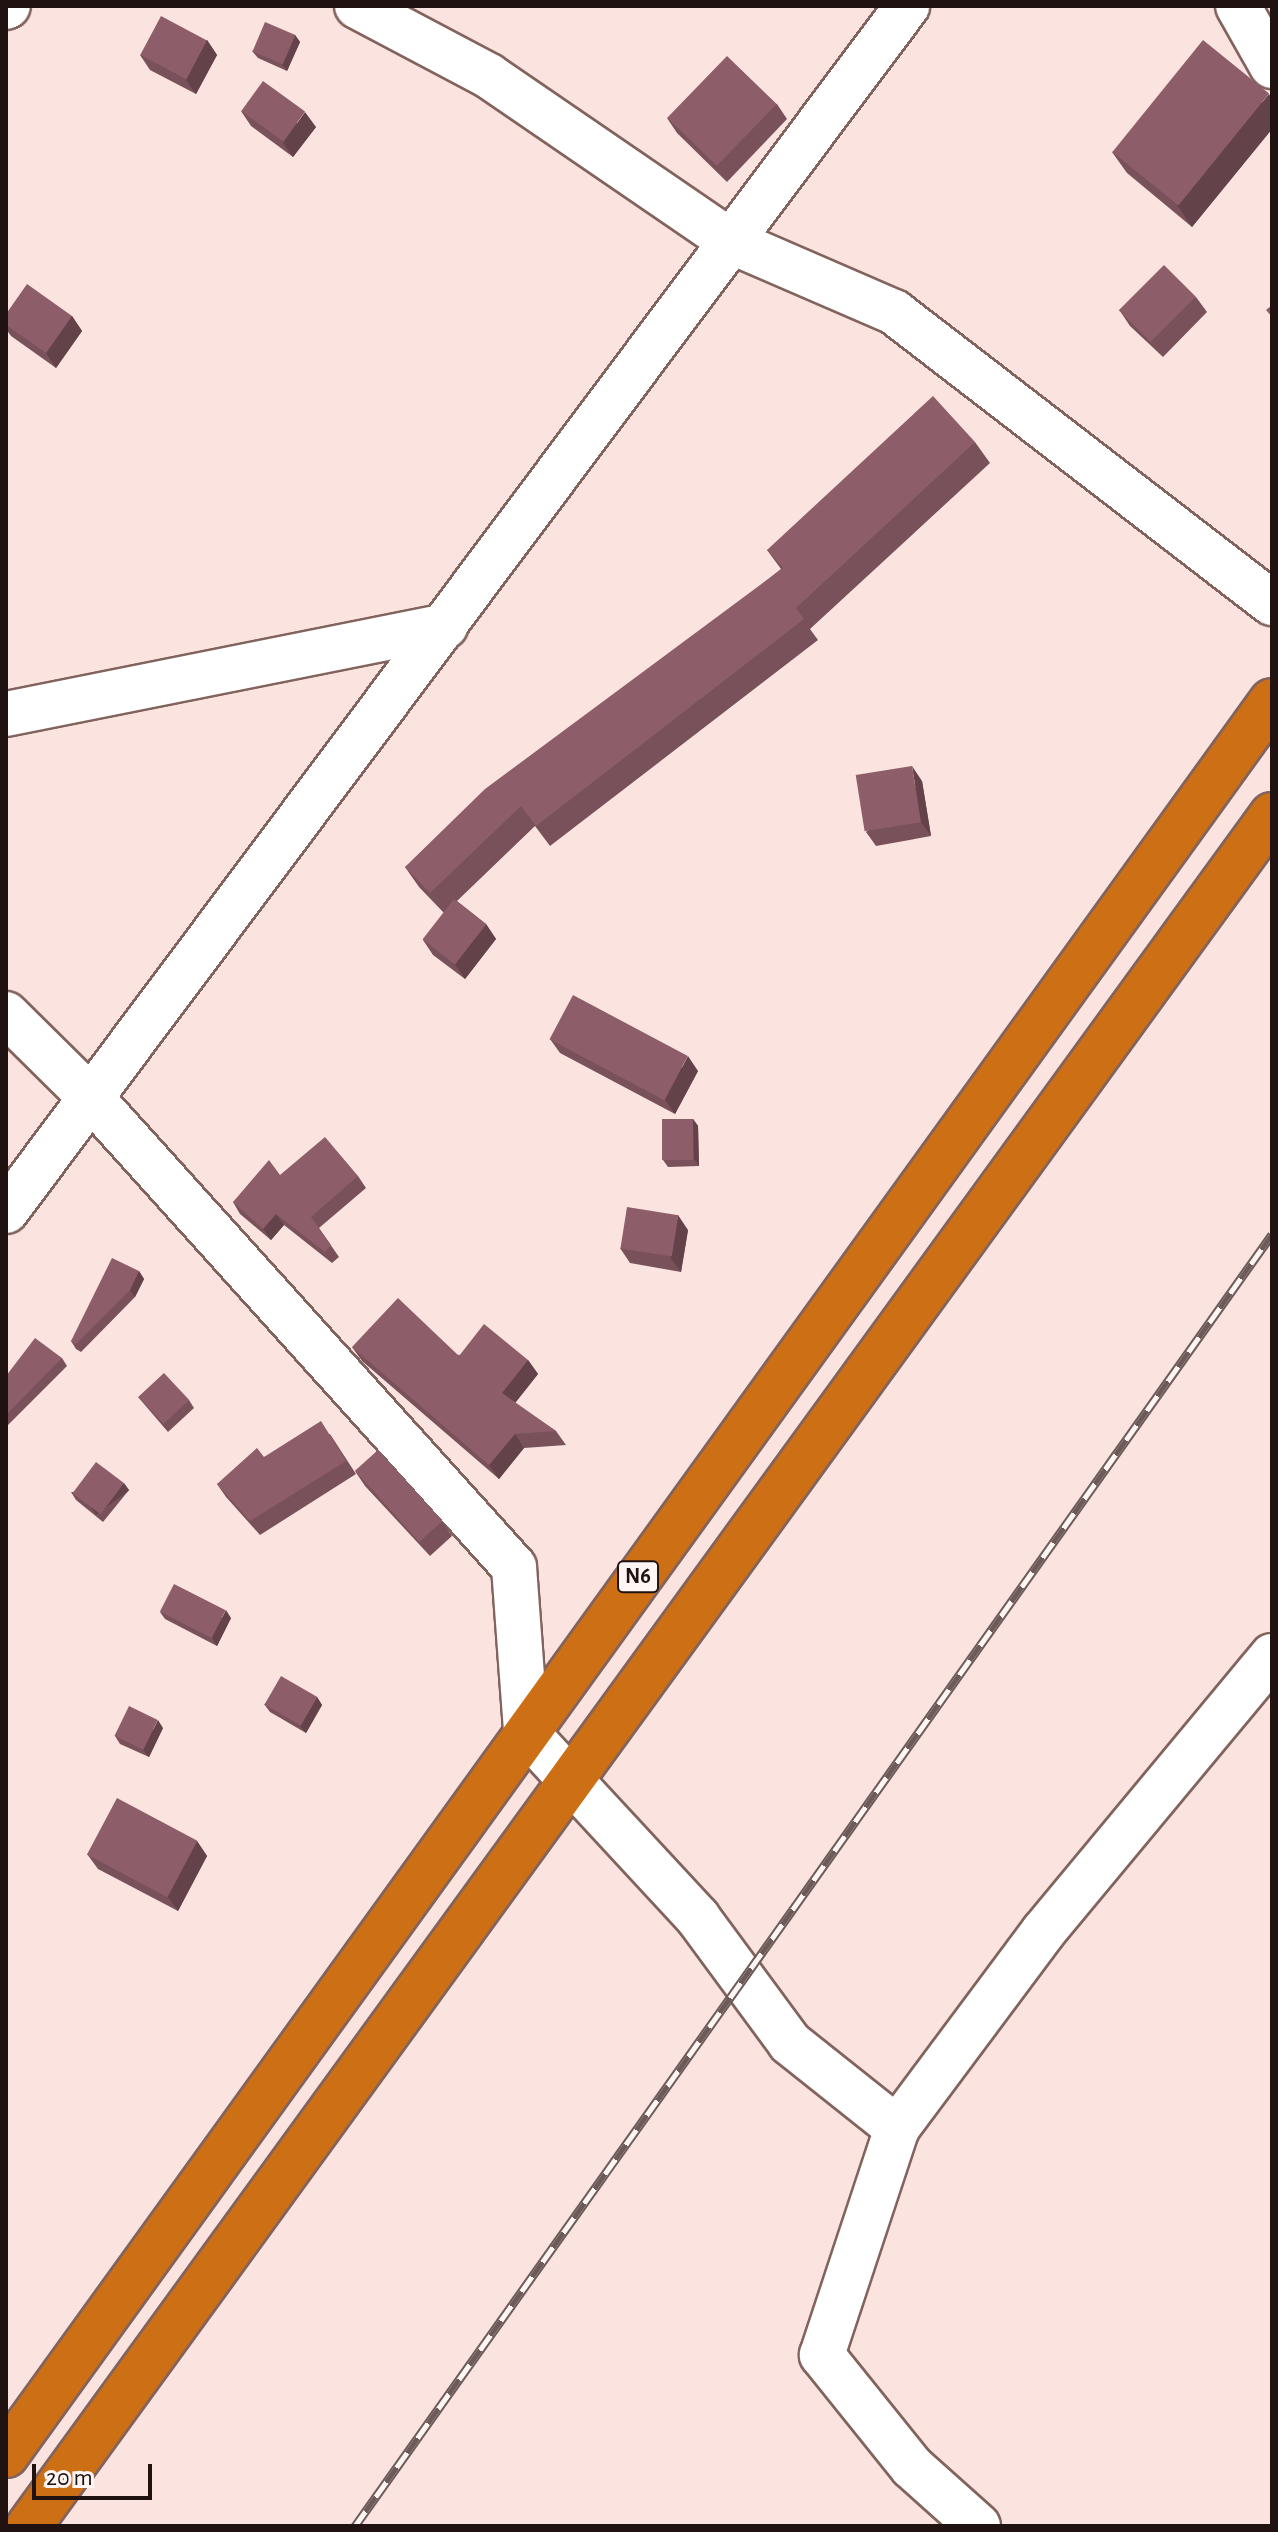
<!DOCTYPE html>
<html>
<head>
<meta charset="utf-8">
<style>
	body { margin:0 }
	#map { position:relative; width:1278px; height:2532px; overflow:hidden; background:#fbe4e0; font-family:"Alegreya Sans",sans-serif }
	div>[style] { position:absolute }
	.roads { filter:drop-shadow(2px 0 #82635d) drop-shadow(-2px 0 #82635d) drop-shadow(0 2px #82635d) drop-shadow(0 -2px #82635d) }
	.street>* { height:44px; margin:-22px; padding:0 22px; transform-origin:22px; border-radius:22px; background:#fff }
	.highway>* { height:44px; margin:-22px; padding:0 22px; transform-origin:22px; border-radius:22px; background:#cd6f15 }
	.rail>* { height:9px; margin-top:-4.5px; transform-origin:0; background:repeating-linear-gradient(90deg,#fdf6f4 0 18px,#6c5b58 0 36px); box-sizing:border-box; border-block:2px solid #6c5b58 }
	.wall>* { inset:0; background:#79515b }
	.shaded-wall>* { inset:0; background:#63424a; transform-origin:0 0 }
	.building>* { inset:0; background:#8d5e6a; transform-origin:0 0 }
	span { translate:-50% -50%; white-space:nowrap; text-align:center; line-height:1.15; -webkit-text-stroke:7px #fdf6f4; paint-order:stroke }
	.shield-label span { padding:2px 6px; background:#fdf6f4; border:2px solid; border-radius:6px; -webkit-text-stroke-width:0 }
	.shield-label { font-size:22px; color:#1f1210; font-weight:700 }
	.frame { position:absolute; inset:0; border:8px solid #1f1210; pointer-events:none }
	.scale { position:absolute; left:32px; top:2464px; width:120px; height:36px; box-sizing:border-box; border:4px solid #1f1210; border-top:0; padding-left:10px; font-size:24px; line-height:28px; white-space:nowrap; color:#1f1210; -webkit-text-stroke:6px #fdf6f4; paint-order:stroke }
</style>
</head>
<body>
<div id="map">
	<div class="roads">
		<div class="street">
			<i style="left:357px;top:6px;width:149px;rotate:27.9deg"></i>
			<i style="left:489px;top:76px;width:292px;rotate:34.4deg"></i>
			<i style="left:730px;top:241px;width:179px;rotate:23.4deg"></i>
			<i style="left:894px;top:312px;width:477px;rotate:37.6deg"></i>
			<i style="left:1238px;top:6px;width:69px;rotate:60.5deg"></i>
			<i style="left:6px;top:7px;width:2px;rotate:-27deg"></i>
			<i style="left:6px;top:714px;width:448px;rotate:-11.3deg"></i>
			<i style="left:6px;top:1014px;width:124px;rotate:44.7deg"></i>
			<i style="left:94px;top:1101px;width:627px;rotate:47.97deg"></i>
			<i style="left:514px;top:1567px;width:165px;rotate:85.8deg"></i>
			<i style="left:526px;top:1732px;width:253px;rotate:47.2deg"></i>
			<i style="left:698px;top:1918px;width:155px;rotate:53.6deg"></i>
			<i style="left:790px;top:2043px;width:137px;rotate:38.5deg"></i>
			<i style="left:6px;top:1211px;width:1505px;rotate:-53.21deg"></i>
			<i style="left:978px;top:2526px;width:89px;rotate:-138.2deg"></i>
			<i style="left:912px;top:2467px;width:144px;rotate:-128.8deg"></i>
			<i style="left:822px;top:2355px;width:239px;rotate:-71.7deg"></i>
			<i style="left:897px;top:2128px;width:244px;rotate:-53.3deg"></i>
			<i style="left:1043px;top:1932px;width:359px;rotate:-50.3deg"></i>
		</div>
		<div class="highway">
			<i style="left:6px;top:2455px;width:2163px;rotate:-54.18deg"></i>
			<i style="left:29px;top:2526px;width:2115px;rotate:-54deg"></i>
		</div>
	</div>
	<div class="rail">
		<i style="left:355px;top:2526px;width:1584px;rotate:-54.63deg"></i>
	</div>
	<div class="wall">
		<i style="clip-path:polygon(295px 35px,300px 42px,287px 71px,258px 58px,252px 51px)"></i>
		<i style="clip-path:polygon(207px 40px,217px 55px,196px 94px,150px 70px,140px 55px)"></i>
		<i style="clip-path:polygon(1272px 99px,1272px 129px,1192px 227px,1127px 173px,1112px 152px)"></i>
		<i style="clip-path:polygon(777px 104px,787px 119px,727px 182px,677px 133px,667px 118px)"></i>
		<i style="clip-path:polygon(241px 111px,316px 127px,293px 157px,251px 126px)"></i>
		<i style="clip-path:polygon(1196px 297px,1207px 312px,1163px 357px,1130px 326px,1120px 311px)"></i>
		<i style="clip-path:polygon(6px 314px,72px 316px,82px 331px,56px 368px,11px 336px,6px 329px)"></i>
		<i style="clip-path:polygon(975px 442px,990px 463px,810px 629px,818px 640px,550px 846px,535px 826px,457px 901px,486px 924px,496px 939px,465px 979px,433px 955px,423px 940px,444px 913px,419px 887px,405px 867px,781px 569px,767px 550px)"></i>
		<i style="clip-path:polygon(922px 781px,931px 836px,876px 846px,866px 832px)"></i>
		<i style="clip-path:polygon(550px 1039px,698px 1071px,675px 1114px,560px 1053px)"></i>
		<i style="clip-path:polygon(693px 1119px,698px 1126px,699px 1166px,668px 1167px,663px 1160px)"></i>
		<i style="clip-path:polygon(280px 1175px,358px 1176px,366px 1188px,319px 1228px,339px 1257px,332px 1263px,284px 1225px,271px 1240px,240px 1214px,233px 1202px)"></i>
		<i style="clip-path:polygon(688px 1230px,681px 1272px,630px 1263px,620px 1248px)"></i>
		<i style="clip-path:polygon(139px 1271px,144px 1279px,135px 1297px,81px 1352px,76px 1349px,71px 1341px)"></i>
		<i style="clip-path:polygon(352px 1347px,528px 1360px,538px 1374px,515px 1403px,556px 1431px,566px 1445px,524px 1448px,499px 1479px,362px 1361px)"></i>
		<i style="clip-path:polygon(62px 1358px,67px 1366px,6px 1427px,6px 1376px)"></i>
		<i style="clip-path:polygon(138px 1397px,189px 1400px,194px 1408px,168px 1432px)"></i>
		<i style="clip-path:polygon(330px 1434px,356px 1474px,260px 1535px,226px 1497px,217px 1484px,264px 1457px)"></i>
		<i style="clip-path:polygon(355px 1471px,442px 1521px,452px 1536px,430px 1556px,365px 1486px)"></i>
		<i style="clip-path:polygon(129px 1490px,103px 1522px,76px 1500px,71px 1492px)"></i>
		<i style="clip-path:polygon(160px 1612px,231px 1618px,217px 1646px,165px 1619px)"></i>
		<i style="clip-path:polygon(317px 1697px,322px 1705px,306px 1733px,270px 1712px,264px 1704px)"></i>
		<i style="clip-path:polygon(163px 1728px,149px 1757px,120px 1744px,115px 1736px)"></i>
		<i style="clip-path:polygon(197px 1841px,207px 1856px,178px 1911px,98px 1869px,87px 1854px)"></i>
	</div>
	<div class="shaded-wall">
		<i style="clip-path:polygon(295px 35px,300px 42px,287px 71px,282px 64px)"></i>
		<i style="clip-path:polygon(207px 40px,217px 55px,196px 94px,186px 80px)"></i>
		<i style="clip-path:polygon(1269px 94px,1272px 99px,1272px 129px,1192px 227px,1177px 205px)"></i>
		<i style="clip-path:polygon(305px 112px,316px 127px,293px 157px,283px 143px)"></i>
		<i style="clip-path:polygon(72px 316px,82px 331px,56px 368px,46px 353px)"></i>
		<i style="clip-path:polygon(912px 766px,922px 781px,931px 836px,921px 822px)"></i>
		<i style="clip-path:polygon(486px 924px,496px 939px,465px 979px,455px 964px)"></i>
		<i style="clip-path:polygon(688px 1056px,698px 1071px,675px 1114px,665px 1100px)"></i>
		<i style="clip-path:polygon(693px 1119px,698px 1126px,699px 1166px,694px 1159px)"></i>
		<i style="clip-path:polygon(276px 1214px,284px 1225px,271px 1240px,263px 1229px)"></i>
		<i style="clip-path:polygon(678px 1215px,688px 1230px,681px 1272px,670px 1257px)"></i>
		<i style="clip-path:polygon(139px 1271px,144px 1279px,135px 1297px,130px 1290px)"></i>
		<i style="clip-path:polygon(528px 1360px,538px 1374px,512px 1407px,502px 1393px)"></i>
		<i style="clip-path:polygon(515px 1434px,524px 1448px,499px 1479px,489px 1465px)"></i>
		<i style="left:124px;top:1483px;width:9px;height:41px;rotate:54deg"></i>
		<i style="clip-path:polygon(226px 1610px,231px 1618px,217px 1646px,212px 1638px)"></i>
		<i style="clip-path:polygon(317px 1697px,322px 1705px,306px 1733px,300px 1726px)"></i>
		<i style="clip-path:polygon(158px 1720px,163px 1728px,149px 1757px,143px 1750px)"></i>
		<i style="clip-path:polygon(197px 1841px,207px 1856px,178px 1911px,168px 1897px)"></i>
	</div>
	<div class="building">
		<i style="left:161px;top:16px;width:52px;height:44px;rotate:28deg"></i>
		<i style="left:265px;top:22px;width:33px;height:32px;rotate:23deg"></i>
		<i style="left:1203px;top:40px;width:85px;height:144px;rotate:39deg"></i>
		<i style="left:727px;top:56px;width:69px;height:86px;rotate:44deg"></i>
		<i style="left:263px;top:81px;width:52px;height:37px;rotate:36deg"></i>
		<i style="left:1164px;top:265px;width:45px;height:64px;rotate:45deg"></i>
		<i style="clip-path:polygon(27px 284px,72px 316px,46px 353px,6px 325px,6px 314px)"></i>
		<i style="clip-path:polygon(1272px 305px,1272px 317px,1266px 310px)"></i>
		<i style="clip-path:polygon(933px 396px,975px 442px,796px 608px,804px 619px,536px 826px,521px 806px,430px 893px,405px 867px,485px 789px,783px 568px,767px 550px)"></i>
		<i style="left:912px;top:766px;width:57px;height:57px;rotate:81deg"></i>
		<i style="left:454px;top:899px;width:41px;height:51px;rotate:38deg"></i>
		<i style="left:573px;top:995px;width:130px;height:50px;rotate:28deg"></i>
		<i style="left:662px;top:1119px;width:31px;height:41px"></i>
		<i style="clip-path:polygon(325px 1137px,358px 1176px,311px 1217px,331px 1245px,325px 1252px,276px 1214px,263px 1229px,233px 1202px,269px 1160px,280px 1175px)"></i>
		<i style="left:627px;top:1207px;width:52px;height:42px;rotate:9deg"></i>
		<i style="clip-path:polygon(112px 1258px,139px 1271px,130px 1290px,76px 1344px,71px 1341px)"></i>
		<i style="clip-path:polygon(398px 1298px,459px 1356px,484px 1324px,528px 1360px,502px 1393px,556px 1431px,515px 1434px,489px 1465px,352px 1347px)"></i>
		<i style="clip-path:polygon(35px 1338px,62px 1358px,6px 1415px,6px 1376px)"></i>
		<i style="left:164px;top:1373px;width:37px;height:35px;rotate:47deg"></i>
		<i style="clip-path:polygon(321px 1421px,346px 1461px,250px 1521px,217px 1484px,257px 1448px,264px 1457px)"></i>
		<i style="left:378px;top:1450px;width:96px;height:31px;rotate:48deg"></i>
		<i style="left:96px;top:1462px;width:35px;height:39px;rotate:37deg"></i>
		<i style="left:174px;top:1584px;width:58px;height:31px;rotate:27deg"></i>
		<i style="left:281px;top:1676px;width:42px;height:33px;rotate:30deg"></i>
		<i style="left:129px;top:1706px;width:32px;height:33px;rotate:26deg"></i>
		<i style="left:117px;top:1798px;width:91px;height:64px;rotate:28deg"></i>
	</div>
	<div class="shield-label">
		<span style="left:638px;top:1577px">N6</span>
	</div>
	<div class="frame"></div>
	<div class="scale">20 m</div>
</div>
</body>
</html>
